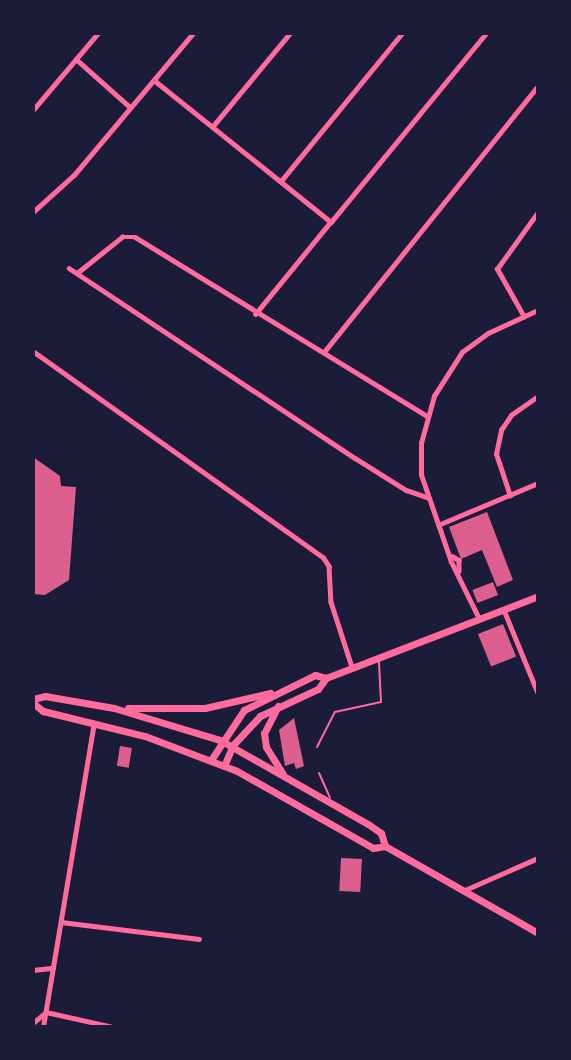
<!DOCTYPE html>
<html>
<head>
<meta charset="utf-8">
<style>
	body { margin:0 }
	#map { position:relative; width:571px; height:1060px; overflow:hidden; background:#1b1b3a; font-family:"Fira Sans",sans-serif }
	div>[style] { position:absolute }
	.building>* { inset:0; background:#dd5f8e; transform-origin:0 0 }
	.service>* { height:2px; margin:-1px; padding:0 1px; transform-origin:1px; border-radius:1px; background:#ff6b9d }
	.minor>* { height:4.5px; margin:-2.25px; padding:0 2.25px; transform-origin:2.25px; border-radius:2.25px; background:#ff6b9d }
	.trunk>* { height:7px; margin:-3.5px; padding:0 3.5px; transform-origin:3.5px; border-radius:3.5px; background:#ff6b9d }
	span { translate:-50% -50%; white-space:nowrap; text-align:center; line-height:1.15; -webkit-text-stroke:5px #1b1b3a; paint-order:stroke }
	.frame { position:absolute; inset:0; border:35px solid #1b1b3a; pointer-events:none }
</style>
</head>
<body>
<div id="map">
	<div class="building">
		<i style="clip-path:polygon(33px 457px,60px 476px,61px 486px,76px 487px,69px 580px,45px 595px,33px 594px)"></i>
		<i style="clip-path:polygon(487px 512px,513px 580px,497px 587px,482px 550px,461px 559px,449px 527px)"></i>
		<i style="left:493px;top:582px;width:14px;height:22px;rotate:69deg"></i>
		<i style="left:503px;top:624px;width:35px;height:27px;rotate:68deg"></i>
		<i style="clip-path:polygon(294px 718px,304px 766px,296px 769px,294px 763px,285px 766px,279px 730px)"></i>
		<i style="left:120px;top:746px;width:12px;height:20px;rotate:9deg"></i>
		<i style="left:341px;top:858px;width:21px;height:33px;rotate:3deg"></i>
	</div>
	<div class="service">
		<i style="left:317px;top:747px;width:39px;rotate:-63deg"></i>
		<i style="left:335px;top:712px;width:47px;rotate:-12.3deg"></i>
		<i style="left:381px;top:702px;width:40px;rotate:-92.9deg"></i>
		<i style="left:319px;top:773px;width:27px;rotate:66deg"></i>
	</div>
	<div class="minor">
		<i style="left:76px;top:59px;width:72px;rotate:41.6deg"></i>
		<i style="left:154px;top:80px;width:227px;rotate:38.7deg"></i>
		<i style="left:331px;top:222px;width:119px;rotate:129.2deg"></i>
		<i style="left:33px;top:110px;width:101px;rotate:-49.8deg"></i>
		<i style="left:213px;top:126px;width:121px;rotate:-50.4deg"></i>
		<i style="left:281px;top:181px;width:191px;rotate:-50.7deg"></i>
		<i style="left:33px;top:212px;width:55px;rotate:-42.1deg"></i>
		<i style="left:74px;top:175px;width:185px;rotate:-50deg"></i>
		<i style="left:331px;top:222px;width:244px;rotate:-50.6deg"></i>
		<i style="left:69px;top:268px;width:343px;rotate:33.6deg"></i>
		<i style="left:355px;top:458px;width:60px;rotate:32.1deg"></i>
		<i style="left:406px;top:490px;width:24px;rotate:19deg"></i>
		<i style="left:77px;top:273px;width:58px;rotate:-38.7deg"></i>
		<i style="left:122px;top:237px;width:13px"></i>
		<i style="left:135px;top:237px;width:342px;rotate:31.5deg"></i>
		<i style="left:524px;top:317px;width:55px;rotate:-119.4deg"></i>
		<i style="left:497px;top:269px;width:70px;rotate:-54.3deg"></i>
		<i style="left:33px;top:351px;width:356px;rotate:35.4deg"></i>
		<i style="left:323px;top:557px;width:11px;rotate:56deg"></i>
		<i style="left:329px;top:566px;width:36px;rotate:87deg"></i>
		<i style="left:331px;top:602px;width:68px;rotate:72.1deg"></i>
		<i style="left:324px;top:352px;width:341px;rotate:-51.2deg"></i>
		<i style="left:510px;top:496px;width:44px;rotate:-108.4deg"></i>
		<i style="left:496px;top:454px;width:25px;rotate:-78deg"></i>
		<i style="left:501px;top:430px;width:18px;rotate:-56deg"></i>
		<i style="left:511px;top:415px;width:33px;rotate:-35deg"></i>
		<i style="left:438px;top:525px;width:108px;rotate:-22.8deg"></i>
		<i style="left:452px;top:556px;width:8px;rotate:30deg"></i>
		<i style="left:459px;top:560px;width:11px;rotate:90deg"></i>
		<i style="left:504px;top:610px;width:90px;rotate:67.7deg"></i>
		<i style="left:479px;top:619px;width:64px;rotate:-116.2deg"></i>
		<i style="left:451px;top:562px;width:92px;rotate:-109deg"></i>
		<i style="left:421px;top:475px;width:32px;rotate:-90deg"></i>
		<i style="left:421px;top:443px;width:49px;rotate:-74.5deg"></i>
		<i style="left:434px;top:396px;width:52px;rotate:-57.5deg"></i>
		<i style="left:462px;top:352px;width:32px;rotate:-36deg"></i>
		<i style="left:488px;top:333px;width:55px;rotate:-24.7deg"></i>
		<i style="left:465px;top:890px;width:80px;rotate:-23.7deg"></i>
		<i style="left:61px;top:922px;width:139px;rotate:7deg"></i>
		<i style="left:33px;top:970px;width:20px;rotate:-6deg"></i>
		<i style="left:33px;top:1023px;width:17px;rotate:-40deg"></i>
		<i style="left:46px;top:1012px;width:69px;rotate:12.6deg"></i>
		<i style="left:43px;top:1027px;width:308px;rotate:-80.5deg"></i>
	</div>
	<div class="trunk">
		<i style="left:33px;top:699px;width:12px;rotate:-14deg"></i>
		<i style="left:45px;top:696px;width:70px;rotate:9.9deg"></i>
		<i style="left:114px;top:708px;width:111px;rotate:16.8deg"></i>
		<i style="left:220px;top:740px;width:170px;rotate:29.6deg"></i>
		<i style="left:368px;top:824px;width:16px;rotate:35deg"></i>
		<i style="left:381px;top:833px;width:14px;rotate:73deg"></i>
		<i style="left:33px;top:703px;width:13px;rotate:39deg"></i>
		<i style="left:43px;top:711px;width:105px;rotate:13.8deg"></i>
		<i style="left:145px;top:736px;width:98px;rotate:20.8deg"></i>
		<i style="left:237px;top:771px;width:156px;rotate:29.5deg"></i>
		<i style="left:373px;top:848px;width:12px;rotate:-9deg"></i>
		<i style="left:385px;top:846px;width:176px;rotate:29.6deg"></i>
		<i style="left:278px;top:706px;width:30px;rotate:117deg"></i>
		<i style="left:264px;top:733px;width:14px;rotate:82deg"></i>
		<i style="left:266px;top:747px;width:31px;rotate:58deg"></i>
		<i style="left:128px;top:708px;width:77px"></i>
		<i style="left:205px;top:708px;width:67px;rotate:-13deg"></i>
		<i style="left:211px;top:760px;width:60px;rotate:-56.6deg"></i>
		<i style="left:244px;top:710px;width:79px;rotate:-26.2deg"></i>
		<i style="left:315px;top:675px;width:11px;rotate:15deg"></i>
		<i style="left:224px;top:766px;width:23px;rotate:-67deg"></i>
		<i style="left:233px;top:745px;width:40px;rotate:-47deg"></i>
		<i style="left:260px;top:716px;width:64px;rotate:-25deg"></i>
		<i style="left:318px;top:689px;width:14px;rotate:-54deg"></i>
		<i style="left:326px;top:678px;width:227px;rotate:-21.1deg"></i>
	</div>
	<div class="frame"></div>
</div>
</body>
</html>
